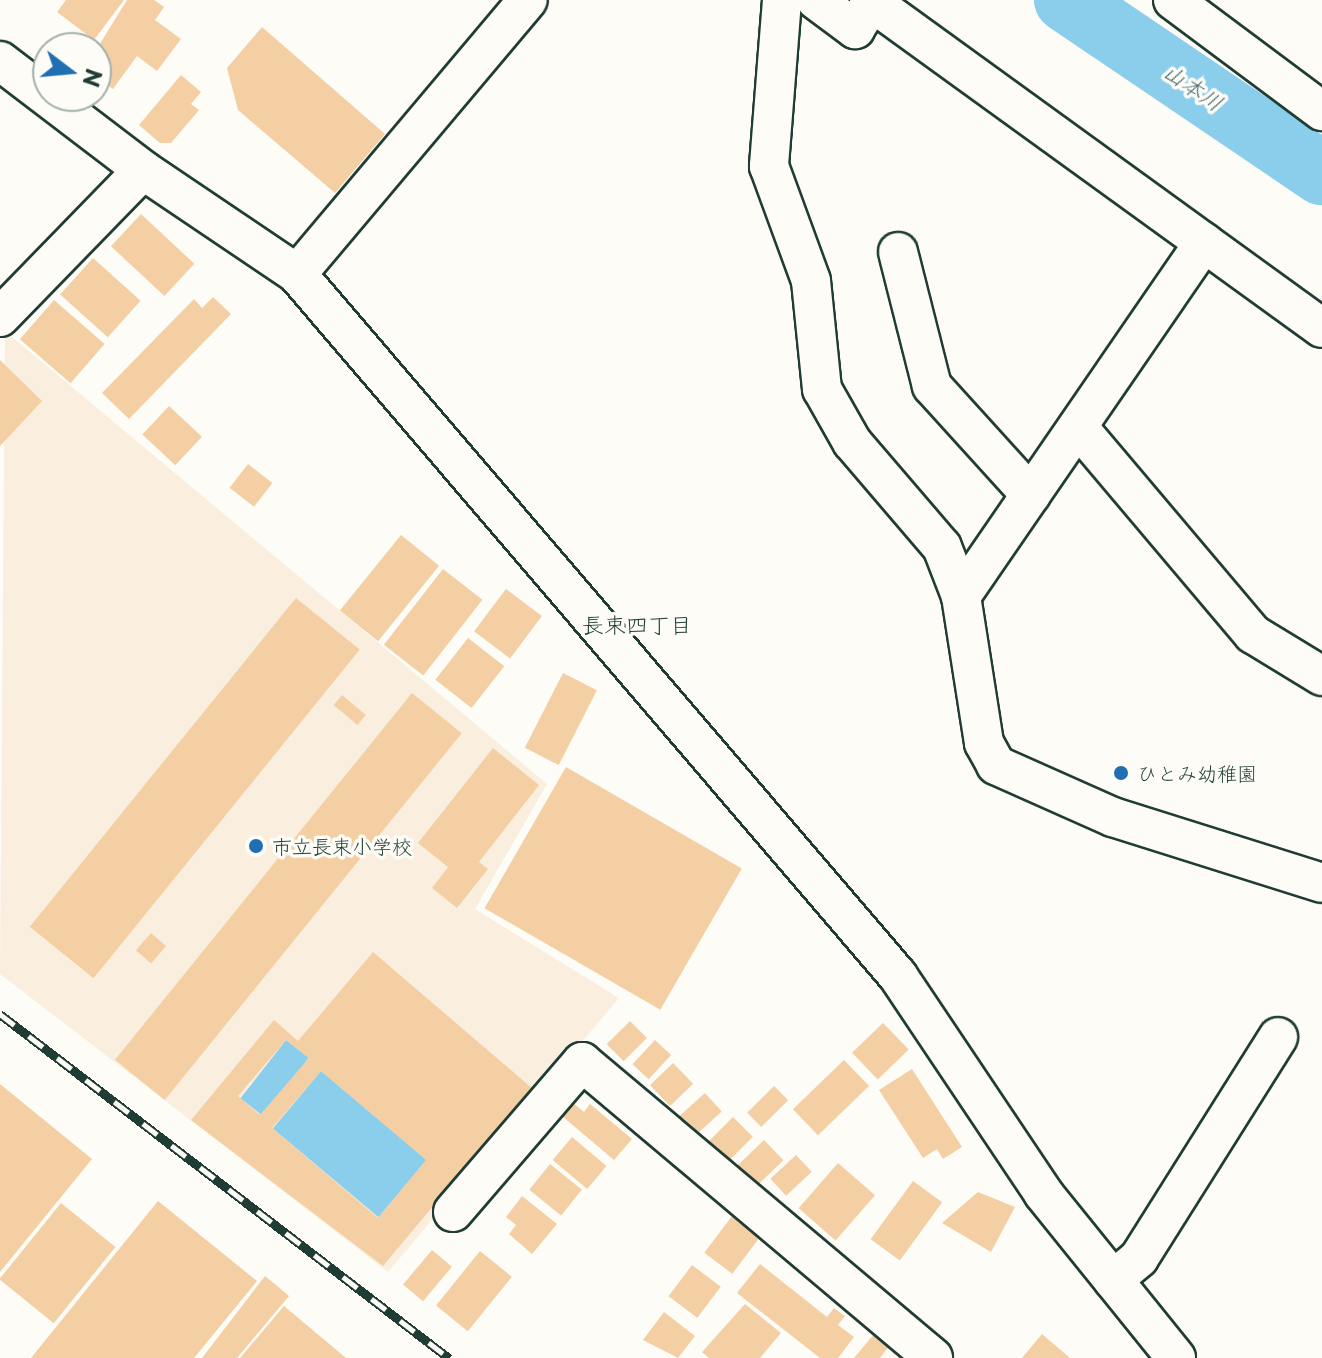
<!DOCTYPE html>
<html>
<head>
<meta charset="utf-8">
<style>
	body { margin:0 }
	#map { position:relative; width:1322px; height:1358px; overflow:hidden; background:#fdfcf7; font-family:"Playpen Sans","Klee One",sans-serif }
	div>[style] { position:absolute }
	.built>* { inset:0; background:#faeede }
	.water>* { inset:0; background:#8aceec; transform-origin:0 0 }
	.river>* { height:64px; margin:-32px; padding:0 32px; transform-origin:32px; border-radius:32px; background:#8aceec }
	.building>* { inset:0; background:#f4cfa4; transform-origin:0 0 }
	.roads { filter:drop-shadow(2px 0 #1f3d34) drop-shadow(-2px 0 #1f3d34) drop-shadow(0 2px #1f3d34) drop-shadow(0 -2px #1f3d34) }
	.minor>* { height:38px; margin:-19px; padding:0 19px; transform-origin:19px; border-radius:19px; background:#fdfcf7 }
	.rail>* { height:9px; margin-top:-4.5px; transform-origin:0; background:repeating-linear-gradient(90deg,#fdfcf7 0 18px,#1f3d34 0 36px); box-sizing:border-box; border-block:2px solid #1f3d34 }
	.dots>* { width:22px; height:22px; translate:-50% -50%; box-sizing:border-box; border:4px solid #fdfcf7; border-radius:50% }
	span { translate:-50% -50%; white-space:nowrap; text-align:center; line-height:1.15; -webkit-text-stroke:7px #fdfcf7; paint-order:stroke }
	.poi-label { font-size:20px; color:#1f3d34 }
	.left { translate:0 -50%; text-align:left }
	.water-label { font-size:22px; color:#3a6162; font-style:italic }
	.neighbourhood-label { font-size:22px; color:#1f3d34 }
	.north { position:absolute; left:32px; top:32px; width:80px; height:80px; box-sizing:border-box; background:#fdfcf7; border:2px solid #a4b0a9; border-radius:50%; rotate:106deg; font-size:22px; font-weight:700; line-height:32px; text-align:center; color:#1f3d34 }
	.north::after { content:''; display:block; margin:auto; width:28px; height:36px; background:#1f6fb2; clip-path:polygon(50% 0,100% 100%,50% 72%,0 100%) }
</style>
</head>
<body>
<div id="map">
	<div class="built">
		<i style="clip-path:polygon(5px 331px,547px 784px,475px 909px,619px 998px,388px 1272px,0 974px)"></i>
	</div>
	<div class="water">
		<i style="left:286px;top:1040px;width:29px;height:74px;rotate:38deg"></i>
		<i style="left:321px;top:1071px;width:138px;height:75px;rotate:40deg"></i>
	</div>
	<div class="river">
		<i style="left:1066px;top:0;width:309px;rotate:34.1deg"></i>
	</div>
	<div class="building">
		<i style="clip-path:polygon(66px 0,124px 0,94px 40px,57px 12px)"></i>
		<i style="clip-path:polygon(127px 0,154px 0,164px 7px,155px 20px,181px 39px,157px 71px,137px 56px,113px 89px,96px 77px,96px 50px)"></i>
		<i style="clip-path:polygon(262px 27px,385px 134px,335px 193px,238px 110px,227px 68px)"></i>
		<i style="clip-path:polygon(181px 75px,201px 92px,191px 104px,199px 110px,171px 143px,160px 143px,139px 125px)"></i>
		<i style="left:141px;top:214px;width:73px;height:44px;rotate:43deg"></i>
		<i style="left:93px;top:258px;width:64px;height:49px;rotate:42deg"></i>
		<i style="clip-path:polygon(213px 297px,231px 314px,129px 419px,102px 393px,194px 299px,202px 308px)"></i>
		<i style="left:54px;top:300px;width:67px;height:52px;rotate:41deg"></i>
		<i style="clip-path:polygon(0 360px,42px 401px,0 446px)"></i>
		<i style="left:169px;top:406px;width:45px;height:39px;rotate:43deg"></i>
		<i style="left:248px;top:464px;width:31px;height:30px;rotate:38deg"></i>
		<i style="left:401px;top:535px;width:49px;height:97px;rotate:39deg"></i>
		<i style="left:443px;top:569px;width:50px;height:96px;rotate:38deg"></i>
		<i style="left:506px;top:589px;width:45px;height:53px;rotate:37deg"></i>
		<i style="left:296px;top:598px;width:82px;height:423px;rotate:39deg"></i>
		<i style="left:468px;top:638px;width:46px;height:53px;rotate:38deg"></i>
		<i style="left:563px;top:673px;width:38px;height:84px;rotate:27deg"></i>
		<i style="left:412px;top:693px;width:64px;height:472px;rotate:39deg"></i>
		<i style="left:342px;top:695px;width:31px;height:13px;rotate:40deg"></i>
		<i style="clip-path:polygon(493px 748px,539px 785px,479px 862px,488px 869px,457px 908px,432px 888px,448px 867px,418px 843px)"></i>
		<i style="left:566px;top:767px;width:203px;height:163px;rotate:30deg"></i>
		<i style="left:151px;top:933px;width:20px;height:23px;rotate:41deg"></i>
		<i style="clip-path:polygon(evenodd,373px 952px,532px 1088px,383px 1266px,191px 1120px,274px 1020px,298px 1041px,373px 952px,286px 1040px,309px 1058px,260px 1115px,238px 1096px,286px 1040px,373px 952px,321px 1071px,426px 1160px,378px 1218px,272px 1128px,321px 1071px)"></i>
		<i style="left:630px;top:1021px;width:24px;height:33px;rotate:45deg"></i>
		<i style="left:883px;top:1023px;width:37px;height:43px;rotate:46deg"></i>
		<i style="left:655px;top:1040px;width:22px;height:33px;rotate:43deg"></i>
		<i style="left:844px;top:1060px;width:36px;height:71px;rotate:46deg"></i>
		<i style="left:673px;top:1063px;width:29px;height:32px;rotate:46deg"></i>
		<i style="clip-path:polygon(912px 1069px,962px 1147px,943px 1159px,937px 1149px,923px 1158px,879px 1090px)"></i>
		<i style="clip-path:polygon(0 1084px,92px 1159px,0 1272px)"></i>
		<i style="left:774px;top:1086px;width:20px;height:38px;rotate:45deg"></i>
		<i style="left:705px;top:1093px;width:25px;height:38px;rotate:48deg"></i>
		<i style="clip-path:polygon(573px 1103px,584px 1112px,590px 1104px,632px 1139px,614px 1160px,562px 1116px)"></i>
		<i style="left:733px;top:1117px;width:28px;height:37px;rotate:45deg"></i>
		<i style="left:572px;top:1137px;width:45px;height:30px;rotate:40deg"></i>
		<i style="left:764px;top:1140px;width:28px;height:40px;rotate:46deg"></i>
		<i style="left:796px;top:1155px;width:23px;height:35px;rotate:47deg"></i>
		<i style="left:838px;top:1163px;width:49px;height:60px;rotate:41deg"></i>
		<i style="left:550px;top:1164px;width:41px;height:33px;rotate:39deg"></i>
		<i style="left:913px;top:1181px;width:36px;height:72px;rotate:36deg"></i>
		<i style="clip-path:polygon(978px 1192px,1015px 1207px,991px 1252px,942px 1223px)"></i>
		<i style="clip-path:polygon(522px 1196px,557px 1224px,532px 1254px,509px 1234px,516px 1225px,506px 1217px)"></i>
		<i style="clip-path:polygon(158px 1201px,257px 1281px,194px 1358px,31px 1358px)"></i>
		<i style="left:61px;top:1203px;width:70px;height:98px;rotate:39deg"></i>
		<i style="left:732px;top:1216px;width:35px;height:46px;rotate:37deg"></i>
		<i style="left:432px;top:1250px;width:26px;height:45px;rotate:40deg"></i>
		<i style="left:480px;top:1251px;width:41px;height:70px;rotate:39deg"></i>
		<i style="clip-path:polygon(760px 1264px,827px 1317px,834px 1308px,845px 1316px,838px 1325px,854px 1337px,838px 1358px,820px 1358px,737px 1293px)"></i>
		<i style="left:692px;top:1265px;width:36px;height:39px;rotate:37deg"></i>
		<i style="clip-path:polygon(265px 1276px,289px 1296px,237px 1358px,202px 1358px)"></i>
		<i style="clip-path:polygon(745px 1304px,781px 1333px,760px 1358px,709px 1358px,702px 1352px)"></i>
		<i style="clip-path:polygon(284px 1306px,346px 1358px,240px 1358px)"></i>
		<i style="clip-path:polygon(664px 1312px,695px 1336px,678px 1358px,643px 1340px)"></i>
		<i style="clip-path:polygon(875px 1333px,890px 1345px,880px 1358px,854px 1358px)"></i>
		<i style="clip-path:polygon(1042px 1334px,1070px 1358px,1022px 1358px)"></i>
	</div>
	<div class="roads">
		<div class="minor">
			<i style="left:782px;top:0;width:167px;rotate:94.5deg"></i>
			<i style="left:769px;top:166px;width:122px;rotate:69.9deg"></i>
			<i style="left:811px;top:281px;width:109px;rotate:84.2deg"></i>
			<i style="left:822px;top:389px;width:61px;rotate:60.5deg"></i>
			<i style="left:852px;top:442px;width:138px;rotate:49.4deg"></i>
			<i style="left:942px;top:547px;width:53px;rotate:68.8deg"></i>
			<i style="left:961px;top:596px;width:149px;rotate:81.1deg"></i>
			<i style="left:984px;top:743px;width:25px;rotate:61deg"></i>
			<i style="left:996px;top:765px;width:128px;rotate:24deg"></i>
			<i style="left:1113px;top:817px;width:219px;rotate:17.5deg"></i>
			<i style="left:816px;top:0;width:49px;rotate:36.6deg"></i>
			<i style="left:855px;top:29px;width:32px;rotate:-58deg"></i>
			<i style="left:869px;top:0;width:559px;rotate:35.91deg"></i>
			<i style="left:1173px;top:0;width:186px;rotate:36.7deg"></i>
			<i style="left:0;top:61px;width:180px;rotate:37.3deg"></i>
			<i style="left:143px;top:170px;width:186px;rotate:34deg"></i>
			<i style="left:297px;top:274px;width:924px;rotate:49.43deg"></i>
			<i style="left:898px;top:976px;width:261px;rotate:56.2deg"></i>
			<i style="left:1043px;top:1193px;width:212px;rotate:51.1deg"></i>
			<i style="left:898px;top:252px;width:138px;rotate:75.8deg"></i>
			<i style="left:932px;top:386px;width:147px;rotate:47.8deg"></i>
			<i style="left:297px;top:274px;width:358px;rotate:-49.9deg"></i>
			<i style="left:0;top:317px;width:205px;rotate:-45.8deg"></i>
			<i style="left:1078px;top:427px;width:271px;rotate:49.8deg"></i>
			<i style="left:1253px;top:634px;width:81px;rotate:31.3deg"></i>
			<i style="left:961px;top:596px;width:429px;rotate:-55.5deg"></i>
			<i style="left:453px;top:1212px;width:198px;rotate:-49.3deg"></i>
			<i style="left:582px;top:1062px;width:459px;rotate:40.1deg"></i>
			<i style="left:1113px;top:1280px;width:34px;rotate:-40deg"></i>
			<i style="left:1139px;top:1258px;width:261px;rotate:-57.8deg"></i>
		</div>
	</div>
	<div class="rail">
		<i style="left:0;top:1014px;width:566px;rotate:37.46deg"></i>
	</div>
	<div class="dots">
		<i style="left:1121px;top:773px;background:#1f6fb2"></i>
		<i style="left:256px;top:846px;background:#1f6fb2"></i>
	</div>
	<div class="poi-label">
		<span class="left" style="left:1137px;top:773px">ひとみ幼稚園</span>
		<span class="left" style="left:272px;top:846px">市立長束小学校</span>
	</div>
	<div class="water-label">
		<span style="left:1194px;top:86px;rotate:34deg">山本川</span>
	</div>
	<div class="neighbourhood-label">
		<span style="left:637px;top:624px">長束四丁目</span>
	</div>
	<div class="north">N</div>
</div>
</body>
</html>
